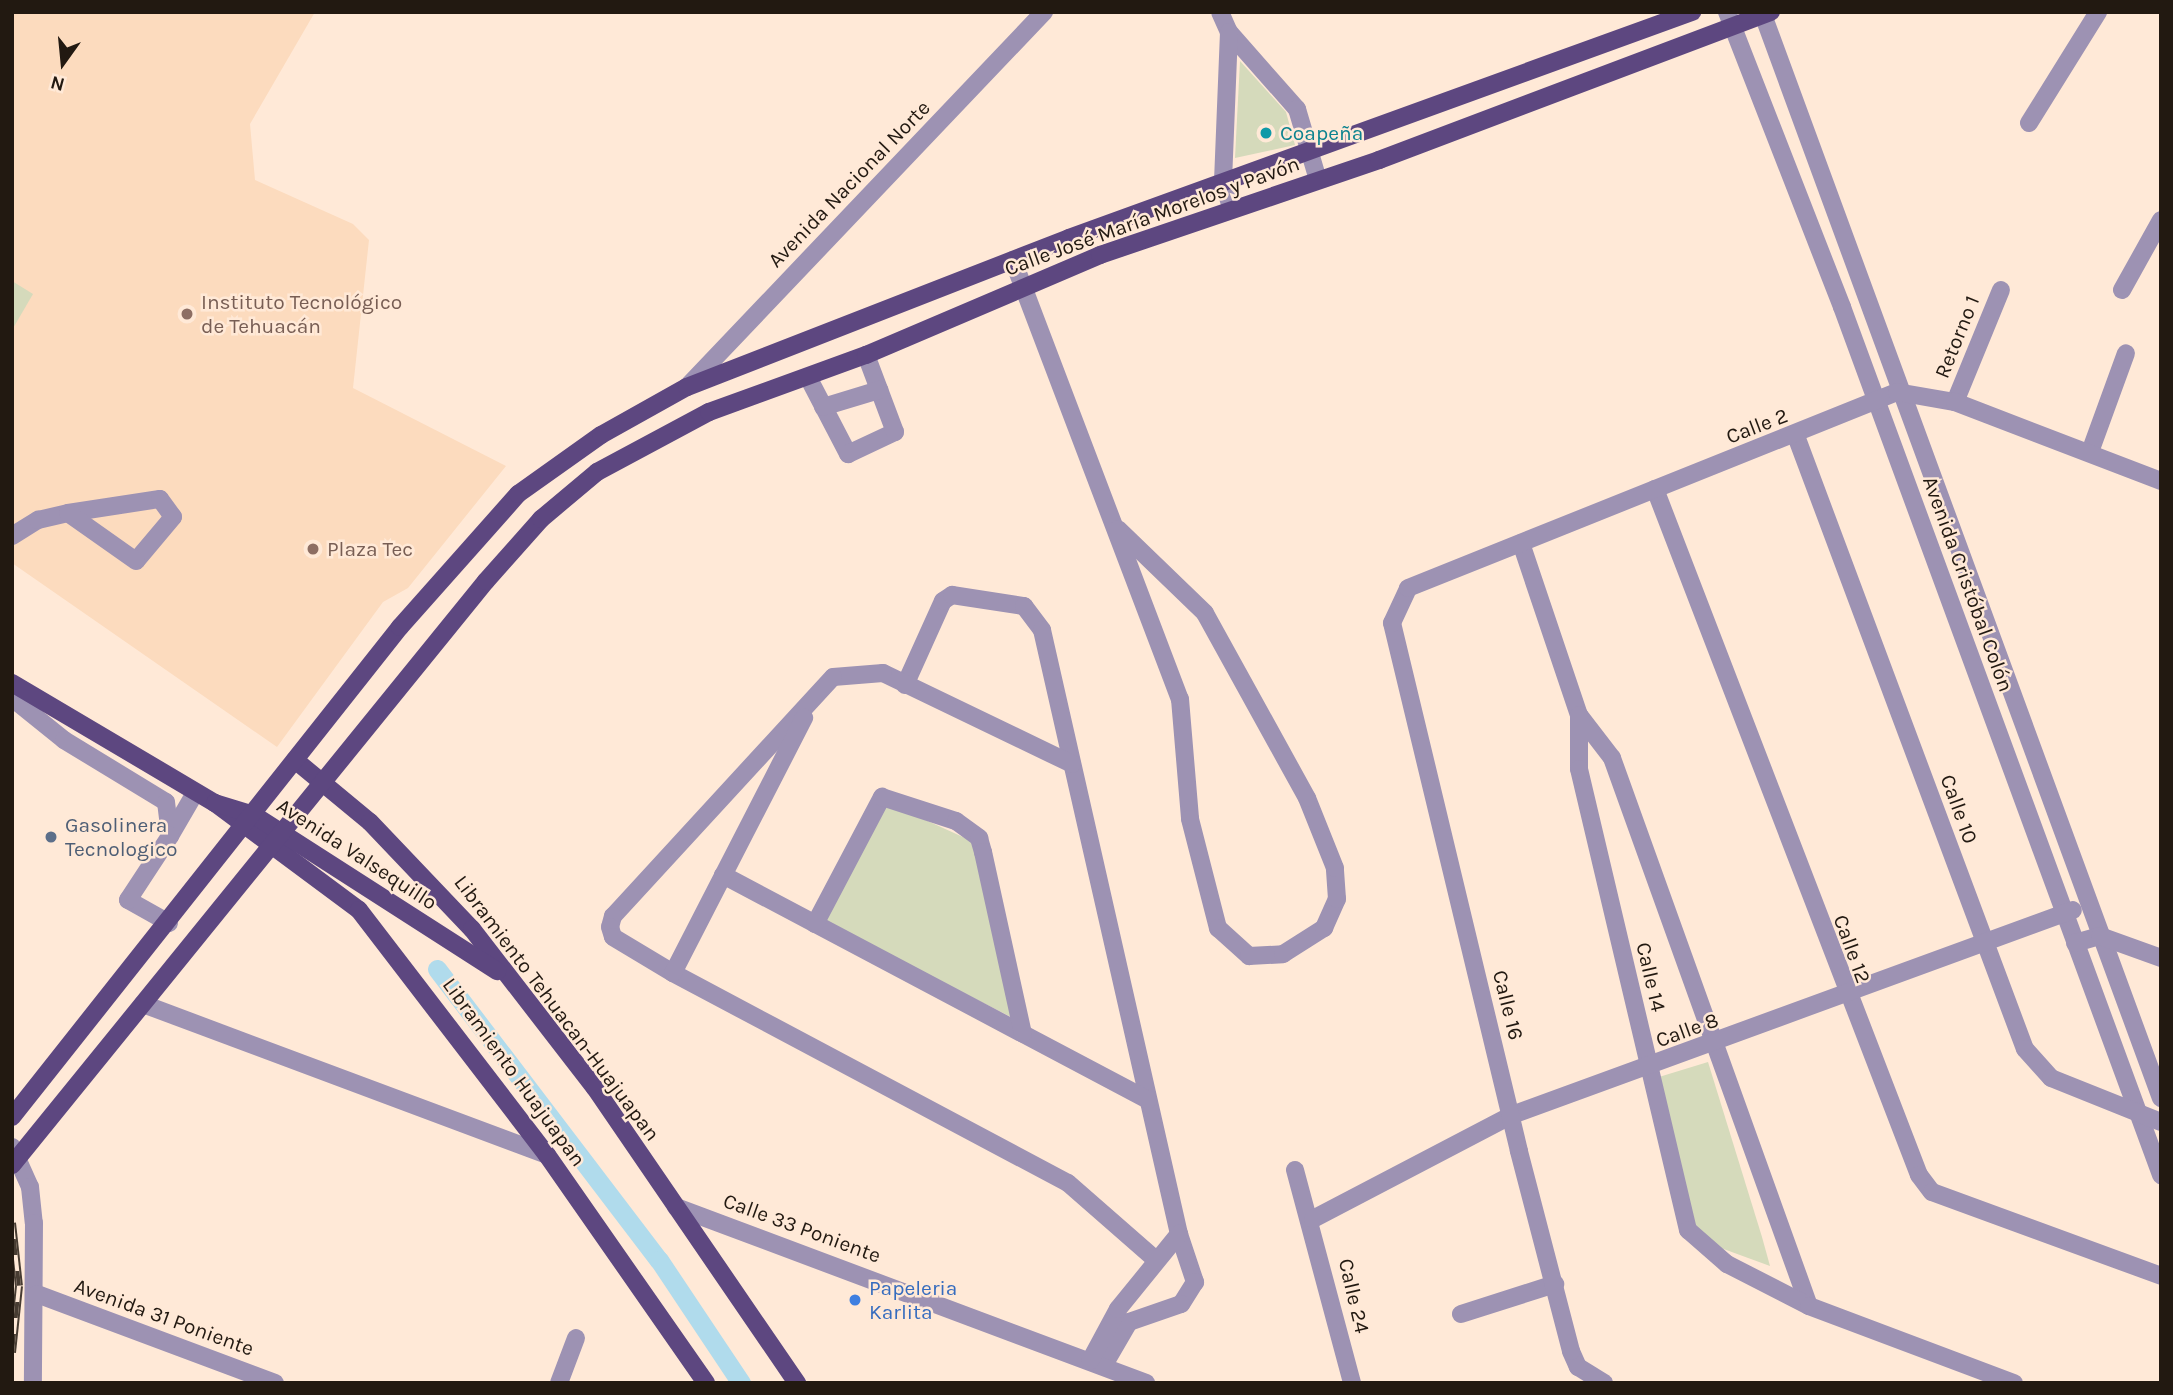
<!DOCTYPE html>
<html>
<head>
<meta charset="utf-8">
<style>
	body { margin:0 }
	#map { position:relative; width:2173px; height:1395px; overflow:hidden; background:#ffe9d7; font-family:Karla,sans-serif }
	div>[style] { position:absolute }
	.built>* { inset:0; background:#fcdbbe }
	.green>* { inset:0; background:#d5dabb }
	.canal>* { height:19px; margin:-9.5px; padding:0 9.5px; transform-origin:9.5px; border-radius:9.5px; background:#b0dbec }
	.minor>* { height:18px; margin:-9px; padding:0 9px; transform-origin:9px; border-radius:9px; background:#9d92b3 }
	.major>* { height:18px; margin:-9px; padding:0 9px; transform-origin:9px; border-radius:9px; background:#5d4780 }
	.rail>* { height:8px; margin-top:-4px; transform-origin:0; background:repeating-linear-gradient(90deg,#ffe9d7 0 16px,#473c32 0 32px); box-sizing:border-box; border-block:2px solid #473c32 }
	.dots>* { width:19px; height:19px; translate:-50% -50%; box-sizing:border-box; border:4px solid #ffe9d7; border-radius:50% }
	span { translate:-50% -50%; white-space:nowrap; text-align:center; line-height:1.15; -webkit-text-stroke:5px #ffe9d7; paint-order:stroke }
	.culture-label { font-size:21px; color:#0d838f }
	.left { translate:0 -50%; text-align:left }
	.street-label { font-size:21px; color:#221911 }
	.education-label { font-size:21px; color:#785e54 }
	.service-label { font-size:21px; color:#4e5e75 }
	.shop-label { font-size:21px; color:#366cbe }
	.frame { position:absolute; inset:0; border:14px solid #221911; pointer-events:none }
	.north { position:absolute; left:28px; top:28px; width:70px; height:70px; -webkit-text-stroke:5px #ffe9d7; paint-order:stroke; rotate:195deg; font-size:19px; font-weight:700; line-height:28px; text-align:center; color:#221911 }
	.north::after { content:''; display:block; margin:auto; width:24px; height:32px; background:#221911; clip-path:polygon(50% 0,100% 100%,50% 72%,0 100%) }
</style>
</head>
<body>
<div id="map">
	<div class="built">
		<i style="clip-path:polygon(12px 12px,315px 12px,250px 124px,255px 180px,353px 224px,369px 240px,353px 388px,506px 466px,408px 588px,383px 602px,277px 747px,12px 563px)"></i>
	</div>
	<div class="green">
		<i style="clip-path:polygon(1240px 61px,1286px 112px,1295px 145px,1235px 158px)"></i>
		<i style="clip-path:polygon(12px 281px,33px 294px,12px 330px)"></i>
		<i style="clip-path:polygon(886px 802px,976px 843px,1013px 1018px,822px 921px)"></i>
		<i style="clip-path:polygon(1708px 1062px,1762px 1237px,1770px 1266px,1699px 1240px,1659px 1077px)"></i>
	</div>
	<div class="canal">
		<i style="left:437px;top:969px;width:366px;rotate:52.7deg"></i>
		<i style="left:659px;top:1260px;width:148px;rotate:56.3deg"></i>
	</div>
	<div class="minor">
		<i style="left:1220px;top:12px;width:22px;rotate:66deg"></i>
		<i style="left:1229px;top:32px;width:103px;rotate:48.6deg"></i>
		<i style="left:1297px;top:109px;width:74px;rotate:73.5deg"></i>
		<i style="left:1727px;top:12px;width:317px;rotate:68.7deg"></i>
		<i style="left:1842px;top:307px;width:925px;rotate:69.82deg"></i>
		<i style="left:1762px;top:12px;width:1157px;rotate:69.83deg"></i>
		<i style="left:1229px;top:32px;width:149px;rotate:92.3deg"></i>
		<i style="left:1223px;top:181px;width:28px;rotate:73deg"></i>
		<i style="left:2029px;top:123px;width:131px;rotate:-58.1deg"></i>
		<i style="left:1013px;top:260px;width:470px;rotate:69.2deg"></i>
		<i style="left:1180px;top:699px;width:120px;rotate:85.2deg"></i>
		<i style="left:1190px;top:819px;width:113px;rotate:75.6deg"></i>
		<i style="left:1218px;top:928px;width:42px;rotate:42.1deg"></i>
		<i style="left:1249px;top:956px;width:34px;rotate:-3deg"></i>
		<i style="left:1283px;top:954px;width:49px;rotate:-32.4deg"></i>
		<i style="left:1324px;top:928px;width:32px;rotate:-66deg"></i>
		<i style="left:1337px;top:899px;width:31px;rotate:-94deg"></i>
		<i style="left:1335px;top:868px;width:75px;rotate:-111.8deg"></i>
		<i style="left:1307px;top:798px;width:211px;rotate:-118.9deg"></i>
		<i style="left:1205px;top:613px;width:121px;rotate:-136deg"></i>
		<i style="left:2122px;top:290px;width:80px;rotate:-60.9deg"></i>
		<i style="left:808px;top:377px;width:87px;rotate:62.5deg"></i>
		<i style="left:848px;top:454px;width:52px;rotate:-25.1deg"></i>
		<i style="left:895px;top:432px;width:82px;rotate:-110.6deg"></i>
		<i style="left:687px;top:387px;width:518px;rotate:-46.41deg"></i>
		<i style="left:1955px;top:402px;width:121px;rotate:-67.7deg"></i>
		<i style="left:823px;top:407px;width:59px;rotate:-16.9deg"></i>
		<i style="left:1796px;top:436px;width:654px;rotate:69.52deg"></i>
		<i style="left:2025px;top:1049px;width:39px;rotate:48deg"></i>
		<i style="left:2051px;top:1078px;width:118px;rotate:21.8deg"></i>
		<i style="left:2090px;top:452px;width:105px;rotate:-70deg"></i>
		<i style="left:1655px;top:489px;width:735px;rotate:68.95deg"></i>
		<i style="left:1919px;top:1175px;width:21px;rotate:53deg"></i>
		<i style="left:1932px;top:1192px;width:244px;rotate:20.1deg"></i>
		<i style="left:12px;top:536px;width:31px;rotate:-32deg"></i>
		<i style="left:38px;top:520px;width:31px;rotate:-13deg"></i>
		<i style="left:68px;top:513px;width:93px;rotate:-8.7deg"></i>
		<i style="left:160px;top:499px;width:22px;rotate:54deg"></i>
		<i style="left:173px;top:517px;width:57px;rotate:130.1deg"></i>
		<i style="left:136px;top:561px;width:83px;rotate:-144.8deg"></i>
		<i style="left:1521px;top:543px;width:182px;rotate:71.4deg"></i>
		<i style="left:1579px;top:715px;width:54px;rotate:52.5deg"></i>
		<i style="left:1612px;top:758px;width:582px;rotate:70.23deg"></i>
		<i style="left:905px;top:685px;width:92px;rotate:-65.7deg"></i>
		<i style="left:943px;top:601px;width:11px;rotate:-34deg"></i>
		<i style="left:952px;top:595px;width:73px;rotate:8.7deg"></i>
		<i style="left:1024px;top:606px;width:30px;rotate:53deg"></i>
		<i style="left:1042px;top:630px;width:619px;rotate:77.22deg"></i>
		<i style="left:1179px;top:1234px;width:51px;rotate:71.6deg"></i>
		<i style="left:1195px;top:1282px;width:26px;rotate:122deg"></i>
		<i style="left:1181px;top:1304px;width:55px;rotate:160.9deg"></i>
		<i style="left:1129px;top:1322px;width:50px;rotate:120.2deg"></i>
		<i style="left:12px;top:698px;width:67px;rotate:38.9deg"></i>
		<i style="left:64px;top:740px;width:119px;rotate:31.3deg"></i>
		<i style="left:166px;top:802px;width:34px;rotate:83deg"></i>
		<i style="left:170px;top:836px;width:50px;rotate:-59.8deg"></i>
		<i style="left:1579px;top:715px;width:54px;rotate:90deg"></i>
		<i style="left:1579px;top:769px;width:474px;rotate:76.7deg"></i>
		<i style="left:1688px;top:1230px;width:52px;rotate:41.1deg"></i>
		<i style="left:1727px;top:1264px;width:92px;rotate:27.1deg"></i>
		<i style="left:1809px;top:1306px;width:219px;rotate:20.6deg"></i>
		<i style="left:1072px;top:764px;width:210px;rotate:-154.3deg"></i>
		<i style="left:883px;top:673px;width:50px;rotate:175.4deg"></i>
		<i style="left:833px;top:677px;width:325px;rotate:132.6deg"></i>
		<i style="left:613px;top:916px;width:11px;rotate:105deg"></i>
		<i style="left:610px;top:927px;width:10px;rotate:73deg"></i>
		<i style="left:613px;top:937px;width:70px;rotate:31deg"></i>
		<i style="left:673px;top:973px;width:447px;rotate:28deg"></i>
		<i style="left:1068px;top:1183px;width:117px;rotate:41.2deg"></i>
		<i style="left:723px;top:875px;width:481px;rotate:27.9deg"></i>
		<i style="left:169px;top:923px;width:47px;rotate:-150.7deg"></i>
		<i style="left:128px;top:900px;width:77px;rotate:-56.7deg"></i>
		<i style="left:815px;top:924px;width:144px;rotate:-62.2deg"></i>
		<i style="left:882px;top:797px;width:78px;rotate:18deg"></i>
		<i style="left:956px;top:821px;width:29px;rotate:36deg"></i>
		<i style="left:979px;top:838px;width:15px;rotate:74deg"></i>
		<i style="left:983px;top:852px;width:186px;rotate:77.6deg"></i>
		<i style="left:2075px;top:943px;width:26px;rotate:-16deg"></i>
		<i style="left:2100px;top:936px;width:65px;rotate:19.8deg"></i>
		<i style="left:673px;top:973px;width:287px;rotate:-62.8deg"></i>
		<i style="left:143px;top:1004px;width:431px;rotate:20.5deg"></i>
		<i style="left:12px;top:1147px;width:44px;rotate:65.8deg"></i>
		<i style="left:30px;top:1187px;width:36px;rotate:84deg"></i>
		<i style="left:34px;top:1223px;width:160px;rotate:90.4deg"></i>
		<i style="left:1295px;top:1170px;width:220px;rotate:75deg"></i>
		<i style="left:676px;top:1207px;width:502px;rotate:20.53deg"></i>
		<i style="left:1313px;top:1219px;width:225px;rotate:-27.6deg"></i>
		<i style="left:1512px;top:1115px;width:597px;rotate:-20.07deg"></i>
		<i style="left:37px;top:1294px;width:254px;rotate:20.5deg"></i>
		<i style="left:1461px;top:1314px;width:99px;rotate:-17.7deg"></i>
		<i style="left:1090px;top:1361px;width:59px;rotate:-61.7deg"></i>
		<i style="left:1118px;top:1309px;width:97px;rotate:-50.9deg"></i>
		<i style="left:559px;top:1383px;width:48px;rotate:-69.3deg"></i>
		<i style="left:1604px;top:1383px;width:31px;rotate:-148deg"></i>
		<i style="left:1578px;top:1367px;width:17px;rotate:-114deg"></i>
		<i style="left:1571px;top:1351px;width:207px;rotate:-104.6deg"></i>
		<i style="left:1519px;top:1151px;width:543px;rotate:-103.52deg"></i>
		<i style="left:1392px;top:623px;width:38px;rotate:-65deg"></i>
		<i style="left:1408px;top:588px;width:527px;rotate:-21.84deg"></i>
		<i style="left:1897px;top:392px;width:59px;rotate:9.8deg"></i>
		<i style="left:1955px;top:402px;width:221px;rotate:21deg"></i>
	</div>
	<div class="major">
		<i style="left:12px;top:683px;width:236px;rotate:30.6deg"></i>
		<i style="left:215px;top:803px;width:179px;rotate:36.6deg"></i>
		<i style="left:359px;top:910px;width:309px;rotate:52.5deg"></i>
		<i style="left:547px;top:1155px;width:278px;rotate:55.1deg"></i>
		<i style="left:295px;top:760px;width:97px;rotate:39.6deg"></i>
		<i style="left:370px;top:822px;width:148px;rotate:46.4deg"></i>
		<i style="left:472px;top:929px;width:201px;rotate:52.3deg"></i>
		<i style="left:595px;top:1088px;width:358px;rotate:55.6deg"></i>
		<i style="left:215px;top:803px;width:41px;rotate:17.1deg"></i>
		<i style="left:254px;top:815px;width:289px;rotate:32.7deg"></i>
		<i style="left:12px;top:1117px;width:625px;rotate:-51.63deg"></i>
		<i style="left:400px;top:627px;width:178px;rotate:-48.4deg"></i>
		<i style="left:518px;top:494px;width:102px;rotate:-35.4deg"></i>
		<i style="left:601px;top:435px;width:98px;rotate:-29.2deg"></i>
		<i style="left:687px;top:387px;width:410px;rotate:-21.3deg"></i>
		<i style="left:1069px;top:238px;width:663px;rotate:-19.94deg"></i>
		<i style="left:12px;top:1165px;width:752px;rotate:-50.94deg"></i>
		<i style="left:486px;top:581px;width:83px;rotate:-48.4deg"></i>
		<i style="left:541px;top:519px;width:73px;rotate:-40deg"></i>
		<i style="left:597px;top:472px;width:127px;rotate:-28.2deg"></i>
		<i style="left:709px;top:412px;width:167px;rotate:-20deg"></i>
		<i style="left:866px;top:355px;width:254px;rotate:-23.1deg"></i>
		<i style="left:1100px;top:255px;width:295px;rotate:-18.8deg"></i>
		<i style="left:1379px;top:160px;width:419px;rotate:-20.7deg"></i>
	</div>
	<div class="rail">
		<i style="left:12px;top:1223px;width:63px;rotate:83.7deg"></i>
		<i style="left:19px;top:1286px;width:67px;rotate:96deg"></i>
	</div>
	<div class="dots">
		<i style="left:1266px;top:133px;background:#0f9aa8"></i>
		<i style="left:187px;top:314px;background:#8d6e63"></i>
		<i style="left:313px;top:549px;background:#8d6e63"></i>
		<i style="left:51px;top:837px;background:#5c6f8a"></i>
		<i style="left:855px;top:1300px;background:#3f7fe0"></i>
	</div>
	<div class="culture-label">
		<span class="left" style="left:1280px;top:133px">Coapeña</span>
	</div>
	<div class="street-label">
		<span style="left:849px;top:184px;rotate:-46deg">Avenida Nacional Norte</span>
		<span style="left:1152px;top:216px;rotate:-20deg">Calle José María Morelos y Pavón</span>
		<span style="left:1957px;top:337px;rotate:-68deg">Retorno 1</span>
		<span style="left:1757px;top:426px;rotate:-21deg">Calle 2</span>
		<span style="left:1968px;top:584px;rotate:70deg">Avenida Cristóbal Colón</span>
		<span style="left:1959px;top:809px;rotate:70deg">Calle 10</span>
		<span style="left:357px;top:854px;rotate:33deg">Avenida Valsequillo</span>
		<span style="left:1852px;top:949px;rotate:70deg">Calle 12</span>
		<span style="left:1651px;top:977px;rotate:77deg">Calle 14</span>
		<span style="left:1508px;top:1005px;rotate:76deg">Calle 16</span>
		<span style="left:557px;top:1008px;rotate:53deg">Libramiento Tehuacan-Huajuapan</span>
		<span style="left:1687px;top:1030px;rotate:-20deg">Calle 8</span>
		<span style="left:514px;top:1072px;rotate:54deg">Libramiento Huajuapan</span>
		<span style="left:802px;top:1228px;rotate:20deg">Calle 33 Poniente</span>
		<span style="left:1354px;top:1296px;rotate:77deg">Calle 24</span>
		<span style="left:164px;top:1317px;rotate:20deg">Avenida 31 Poniente</span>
	</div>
	<div class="education-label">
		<span class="left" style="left:201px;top:314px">Instituto Tecnológico<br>de Tehuacán</span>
		<span class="left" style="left:327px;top:549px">Plaza Tec</span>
	</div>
	<div class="service-label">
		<span class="left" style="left:65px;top:837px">Gasolinera<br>Tecnologico</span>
	</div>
	<div class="shop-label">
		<span class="left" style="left:869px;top:1300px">Papeleria<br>Karlita</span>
	</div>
	<div class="frame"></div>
	<div class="north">N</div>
</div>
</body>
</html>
